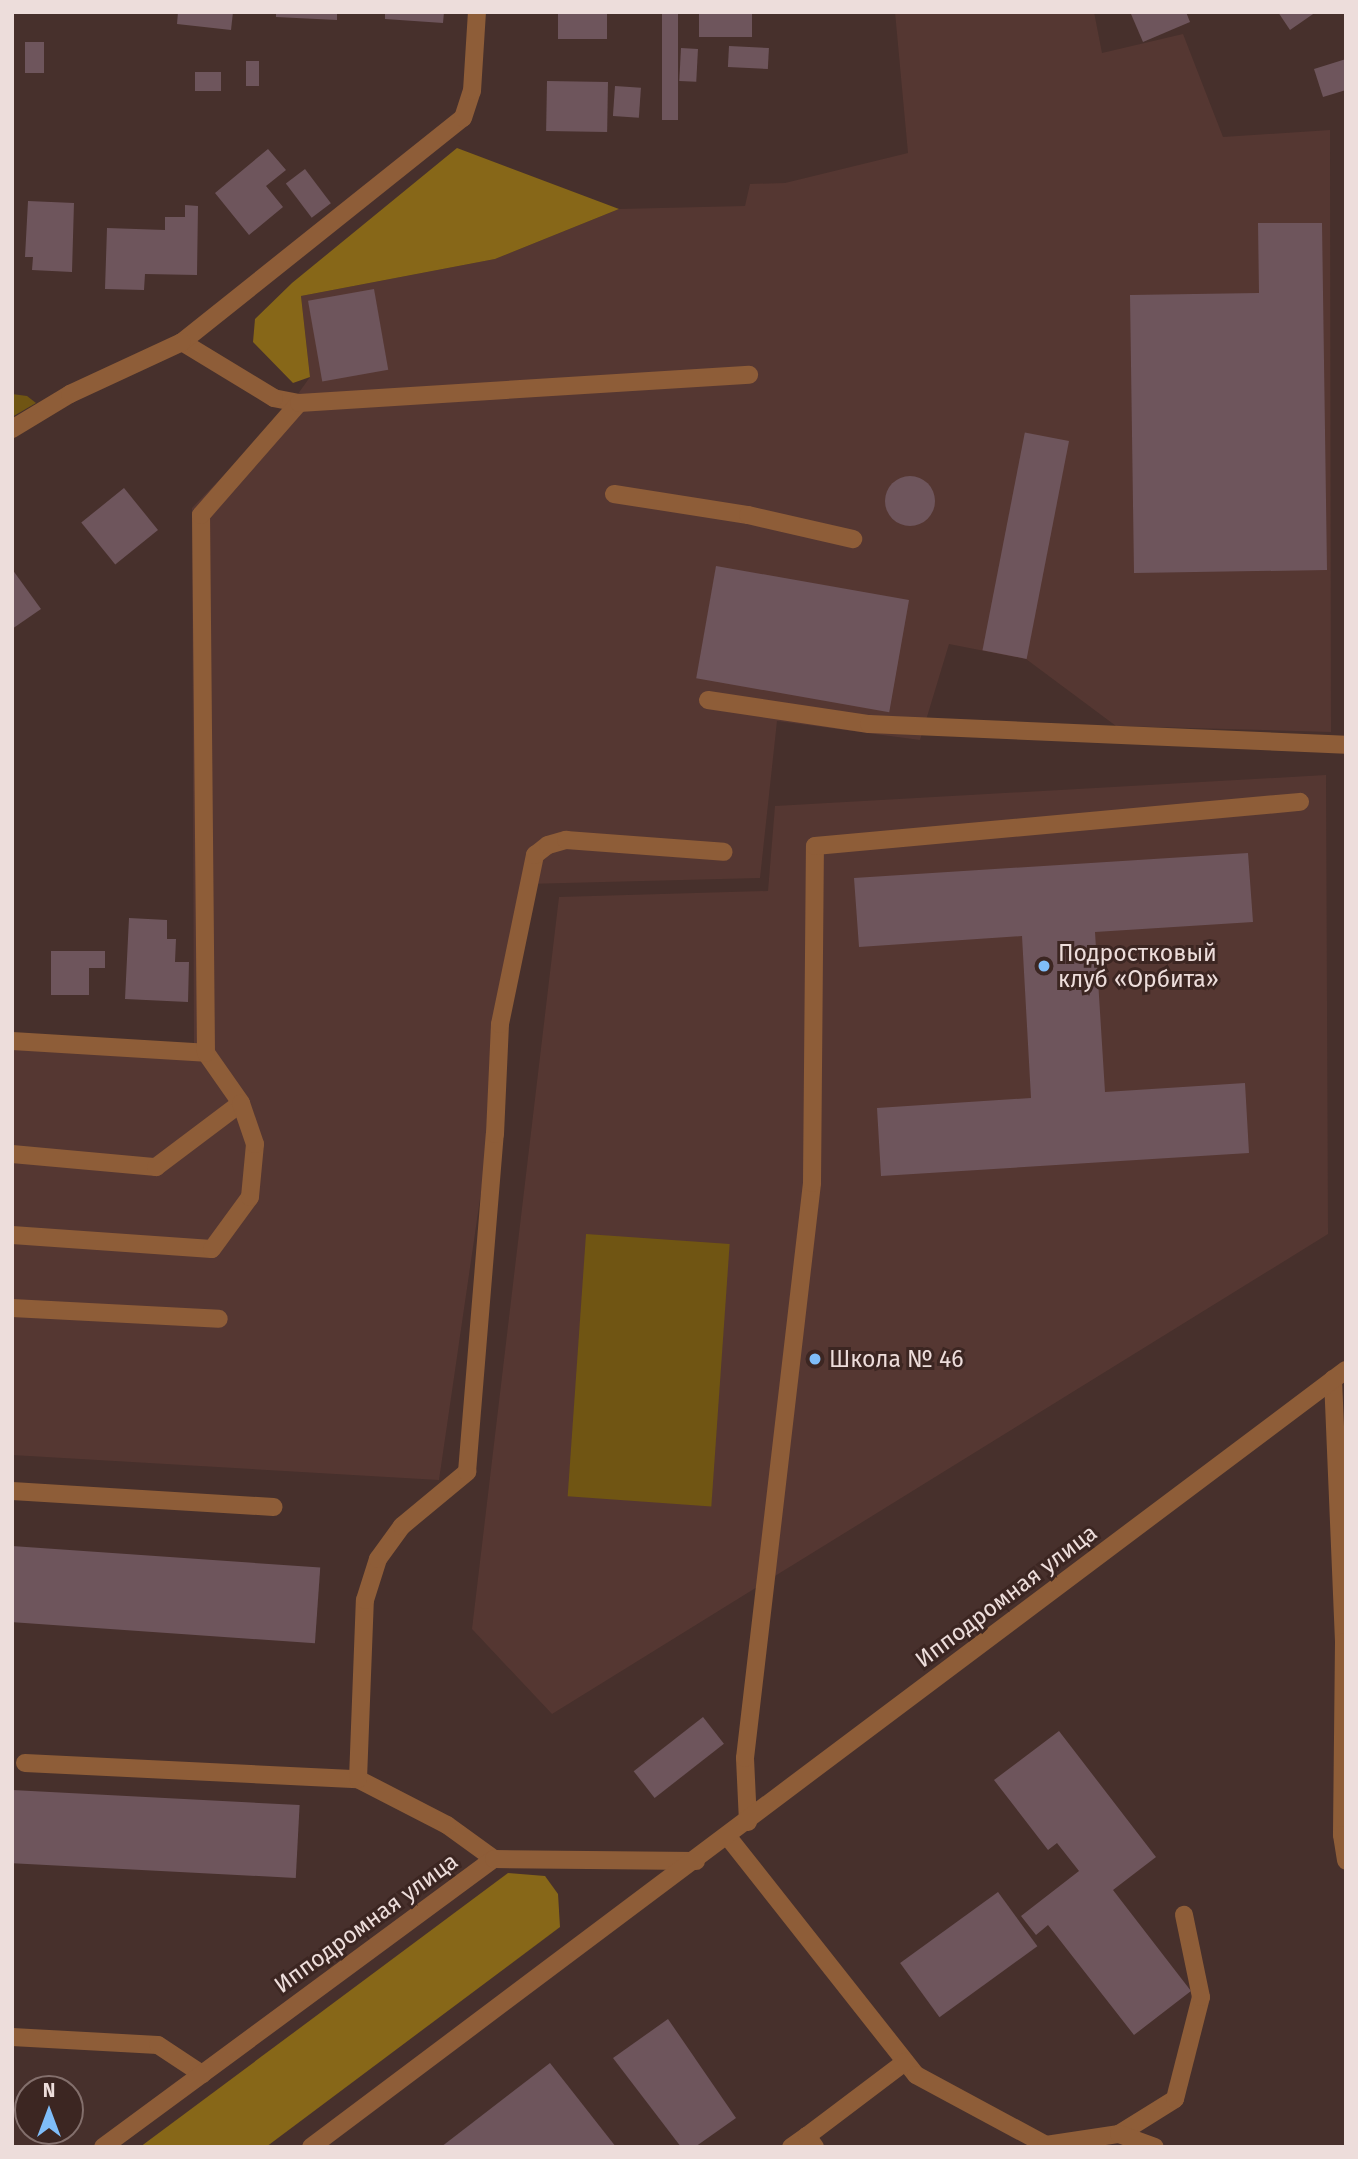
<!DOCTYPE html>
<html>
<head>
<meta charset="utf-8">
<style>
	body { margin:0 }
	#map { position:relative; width:1358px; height:2159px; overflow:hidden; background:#47302c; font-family:"Fira Sans",sans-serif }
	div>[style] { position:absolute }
	.built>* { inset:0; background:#553732 }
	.green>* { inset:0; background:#705513; transform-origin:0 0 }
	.forest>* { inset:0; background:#876718 }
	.building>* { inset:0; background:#6e555c; transform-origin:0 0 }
	.round { border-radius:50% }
	.service>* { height:18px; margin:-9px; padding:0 9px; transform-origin:9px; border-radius:9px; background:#8e5d38 }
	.tertiary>* { height:18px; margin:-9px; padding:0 9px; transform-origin:9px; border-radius:9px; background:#8e5d38 }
	.dots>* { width:19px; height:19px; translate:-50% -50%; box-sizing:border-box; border:4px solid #3c2622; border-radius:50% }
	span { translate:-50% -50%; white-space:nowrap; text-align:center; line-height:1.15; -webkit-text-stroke:6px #3c2622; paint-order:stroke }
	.poi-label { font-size:23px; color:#eddddb }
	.left { translate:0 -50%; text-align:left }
	.street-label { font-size:23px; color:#eddddb }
	.frame { position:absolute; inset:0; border:14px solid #eddddb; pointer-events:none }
	.north { position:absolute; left:14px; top:2075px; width:70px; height:70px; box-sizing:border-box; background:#3c2622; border:2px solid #836f6c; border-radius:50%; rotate:0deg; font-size:19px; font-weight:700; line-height:28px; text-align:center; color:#eddddb }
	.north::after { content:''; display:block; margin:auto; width:24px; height:32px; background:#7fbdf9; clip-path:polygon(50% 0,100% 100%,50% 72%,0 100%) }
</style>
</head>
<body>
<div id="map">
	<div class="built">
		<div style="clip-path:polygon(895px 12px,1094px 12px,1102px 53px,1183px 34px,1223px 137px,1330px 130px,1331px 732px,1116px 726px,1026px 659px,949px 644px,920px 740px,777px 721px,760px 878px,526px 884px,439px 1480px,12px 1455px,12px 1045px,194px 1058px,192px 508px,285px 412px,310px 377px,301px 296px,495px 259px,619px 209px,745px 206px,750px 184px,785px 183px,908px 153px)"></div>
		<div style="clip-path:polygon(1326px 775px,1328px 1234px,552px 1714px,472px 1629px,559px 897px,768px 891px,775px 806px)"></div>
	</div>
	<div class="green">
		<div style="clip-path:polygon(12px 394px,27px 396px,36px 403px,12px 417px)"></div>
		<div style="left:586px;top:1234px;width:144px;height:263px;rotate:4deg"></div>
	</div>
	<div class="forest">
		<div style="clip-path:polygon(457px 148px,619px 209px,495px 259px,301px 296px,310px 377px,293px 383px,253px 342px,255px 319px,292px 283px)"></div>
		<div style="clip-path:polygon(508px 1873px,545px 1876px,558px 1894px,560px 1927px,266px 2147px,140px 2147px)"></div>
	</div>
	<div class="building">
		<div style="clip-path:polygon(178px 12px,233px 12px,231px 30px,177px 24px)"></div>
		<div style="clip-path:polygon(276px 12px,337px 12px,337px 20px,276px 17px)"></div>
		<div style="clip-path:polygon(385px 12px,444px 12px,443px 23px,385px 19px)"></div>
		<div style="left:558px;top:12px;width:49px;height:27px"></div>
		<div style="left:662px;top:12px;width:16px;height:108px"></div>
		<div style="left:699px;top:12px;width:53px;height:25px"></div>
		<div style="clip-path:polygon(1186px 12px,1190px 22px,1143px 42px,1131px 14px)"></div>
		<div style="clip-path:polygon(1278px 12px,1316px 12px,1290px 30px)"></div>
		<div style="left:25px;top:42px;width:19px;height:31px"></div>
		<div style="left:729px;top:46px;width:40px;height:21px;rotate:3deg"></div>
		<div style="left:681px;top:48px;width:17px;height:33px;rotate:3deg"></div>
		<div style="clip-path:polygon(1346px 59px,1346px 90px,1323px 97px,1314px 69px)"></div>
		<div style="left:246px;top:61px;width:13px;height:25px"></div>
		<div style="left:195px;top:72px;width:26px;height:19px"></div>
		<div style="left:547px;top:81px;width:61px;height:50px;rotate:1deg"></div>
		<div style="left:615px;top:86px;width:26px;height:30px;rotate:4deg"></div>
		<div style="clip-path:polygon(268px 149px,286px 170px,266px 186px,283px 207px,249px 235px,215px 193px)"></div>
		<div style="left:305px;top:169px;width:43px;height:24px;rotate:53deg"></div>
		<div style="clip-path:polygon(28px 201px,74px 203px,72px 272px,32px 270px,33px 257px,25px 257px)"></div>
		<div style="clip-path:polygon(185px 205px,198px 206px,197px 275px,145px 274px,144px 290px,105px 289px,107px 228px,165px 230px,165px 217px,185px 217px)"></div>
		<div style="clip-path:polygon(1258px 223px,1322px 223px,1327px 570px,1134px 573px,1130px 295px,1259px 293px)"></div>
		<div style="left:374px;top:289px;width:82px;height:67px;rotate:80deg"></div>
		<div style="left:1069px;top:441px;width:222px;height:45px;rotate:101deg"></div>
		<div class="round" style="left:885px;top:476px;width:50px;height:50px"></div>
		<div style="left:124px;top:488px;width:54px;height:55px;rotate:51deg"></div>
		<div style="left:716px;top:566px;width:196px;height:114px;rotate:10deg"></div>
		<div style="clip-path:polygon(12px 569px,41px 609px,12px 629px)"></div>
		<div style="clip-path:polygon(1248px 853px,1253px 922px,1095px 932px,1105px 1092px,1245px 1083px,1249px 1153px,881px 1176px,877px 1108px,1031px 1098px,1022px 936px,859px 947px,854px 878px)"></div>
		<div style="clip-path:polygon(129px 918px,167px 920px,167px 939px,176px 939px,175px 962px,189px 962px,188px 1002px,125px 999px)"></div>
		<div style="clip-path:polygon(51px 951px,105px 951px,105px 968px,89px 968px,89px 995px,51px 995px)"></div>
		<div style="left:12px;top:1546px;width:309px;height:76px;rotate:4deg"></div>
		<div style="left:703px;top:1717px;width:34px;height:88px;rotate:52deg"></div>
		<div style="clip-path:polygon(1059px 1731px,1156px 1857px,1113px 1890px,1191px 1991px,1134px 2035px,1048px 1925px,1036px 1935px,1021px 1916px,1079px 1871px,1057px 1843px,1048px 1850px,994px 1780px)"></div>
		<div style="left:12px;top:1790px;width:288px;height:73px;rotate:3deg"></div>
		<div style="left:998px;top:1892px;width:67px;height:121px;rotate:54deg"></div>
		<div style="clip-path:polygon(668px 2019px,736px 2118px,695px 2147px,681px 2147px,613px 2058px)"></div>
		<div style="clip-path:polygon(550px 2063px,616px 2147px,441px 2147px)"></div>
	</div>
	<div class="service">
		<div style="left:299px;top:403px;width:25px;rotate:-169deg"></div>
		<div style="left:274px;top:398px;width:108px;rotate:-148.7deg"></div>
		<div style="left:182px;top:342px;width:359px;rotate:-38.6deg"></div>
		<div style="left:463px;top:118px;width:28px;rotate:-72deg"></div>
		<div style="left:472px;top:91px;width:79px;rotate:-86.4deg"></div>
		<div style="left:12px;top:429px;width:68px;rotate:-31.1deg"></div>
		<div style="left:70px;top:394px;width:123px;rotate:-24.9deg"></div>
		<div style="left:614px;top:494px;width:136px;rotate:8.9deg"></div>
		<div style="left:748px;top:515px;width:108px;rotate:12.9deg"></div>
		<div style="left:708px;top:700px;width:163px;rotate:8.5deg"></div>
		<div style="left:869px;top:724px;width:477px;rotate:2.5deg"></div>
		<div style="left:12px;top:1041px;width:194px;rotate:3.5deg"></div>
		<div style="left:12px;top:1154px;width:145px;rotate:5.2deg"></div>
		<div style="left:156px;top:1167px;width:106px;rotate:-37deg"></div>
		<div style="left:241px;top:1103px;width:61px;rotate:-125deg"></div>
		<div style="left:206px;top:1053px;width:538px;rotate:-90.53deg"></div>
		<div style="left:201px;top:515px;width:149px;rotate:-48.8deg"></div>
		<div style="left:299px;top:403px;width:451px;rotate:-3.6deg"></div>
		<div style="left:12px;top:1235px;width:200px;rotate:4deg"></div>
		<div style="left:212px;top:1249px;width:64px;rotate:-53.8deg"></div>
		<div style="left:250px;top:1197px;width:53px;rotate:-84.6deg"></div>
		<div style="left:255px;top:1144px;width:43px;rotate:-108.9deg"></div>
		<div style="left:12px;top:1308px;width:207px;rotate:3deg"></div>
		<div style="left:1333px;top:1379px;width:263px;rotate:87.6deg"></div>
		<div style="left:1344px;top:1642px;width:193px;rotate:90.6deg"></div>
		<div style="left:1342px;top:1835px;width:26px;rotate:81deg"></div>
		<div style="left:12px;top:1491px;width:262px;rotate:3.5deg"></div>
		<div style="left:25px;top:1763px;width:333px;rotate:2.8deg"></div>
		<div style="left:748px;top:1822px;width:64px;rotate:-92.7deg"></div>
		<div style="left:745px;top:1758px;width:579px;rotate:-83.35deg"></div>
		<div style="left:812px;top:1183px;width:337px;rotate:-89.5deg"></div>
		<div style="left:815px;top:846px;width:487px;rotate:-5.2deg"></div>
		<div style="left:728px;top:1837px;width:303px;rotate:51.7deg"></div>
		<div style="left:916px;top:2075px;width:148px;rotate:28.3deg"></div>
		<div style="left:1046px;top:2145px;width:74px;rotate:-8.6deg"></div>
		<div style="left:1119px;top:2134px;width:66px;rotate:-32deg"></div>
		<div style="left:1175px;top:2099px;width:105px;rotate:-75.7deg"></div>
		<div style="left:1201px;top:1997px;width:84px;rotate:-101.7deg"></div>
		<div style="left:494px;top:1859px;width:58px;rotate:-144.1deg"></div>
		<div style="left:447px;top:1825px;width:100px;rotate:-152.7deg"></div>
		<div style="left:358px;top:1779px;width:179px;rotate:-87.8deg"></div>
		<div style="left:365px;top:1600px;width:43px;rotate:-72.4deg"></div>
		<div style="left:378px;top:1559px;width:41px;rotate:-54deg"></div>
		<div style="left:402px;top:1526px;width:85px;rotate:-39.7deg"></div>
		<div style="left:467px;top:1472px;width:339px;rotate:-85.3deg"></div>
		<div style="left:495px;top:1134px;width:110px;rotate:-87.4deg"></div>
		<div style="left:500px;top:1024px;width:173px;rotate:-78.3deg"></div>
		<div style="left:535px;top:855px;width:16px;rotate:-38deg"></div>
		<div style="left:548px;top:845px;width:19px;rotate:-16deg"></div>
		<div style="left:566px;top:840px;width:158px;rotate:4.3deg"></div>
		<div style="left:12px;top:2037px;width:146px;rotate:3.1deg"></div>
		<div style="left:158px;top:2045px;width:53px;rotate:33.4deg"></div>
		<div style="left:1119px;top:2134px;width:38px;rotate:20deg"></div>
		<div style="left:791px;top:2147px;width:19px;rotate:-35deg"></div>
		<div style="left:815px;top:2147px;width:14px;rotate:-126deg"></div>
		<div style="left:807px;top:2136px;width:123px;rotate:-37.1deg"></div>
	</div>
	<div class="tertiary">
		<div style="left:103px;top:2147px;width:486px;rotate:-36.4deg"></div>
		<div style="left:494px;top:1859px;width:202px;rotate:0.6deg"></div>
		<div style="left:311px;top:2147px;width:1294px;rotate:-36.9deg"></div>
	</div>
	<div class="dots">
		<div style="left:1044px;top:966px;background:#7fbdf9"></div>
		<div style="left:815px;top:1359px;background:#7fbdf9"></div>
	</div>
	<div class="poi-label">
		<span class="left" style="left:1058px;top:966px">Подростковый<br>клуб «Орбита»</span>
		<span class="left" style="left:829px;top:1359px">Школа № 46</span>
	</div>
	<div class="street-label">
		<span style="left:1006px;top:1596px;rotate:-37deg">Ипподромная улица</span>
		<span style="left:366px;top:1923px;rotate:-36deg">Ипподромная улица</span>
	</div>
	<div class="frame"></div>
	<div class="north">N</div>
</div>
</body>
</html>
